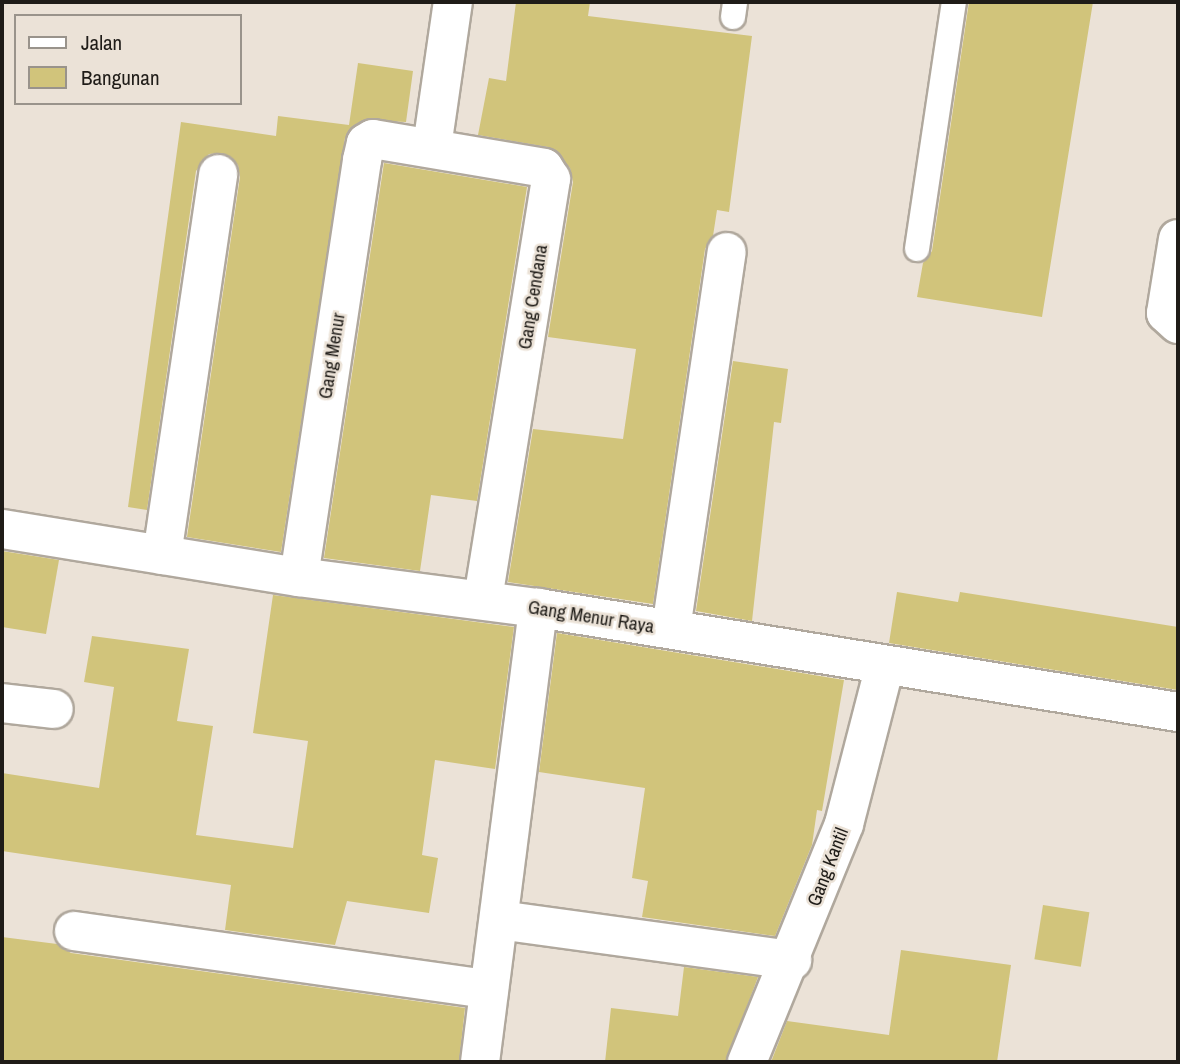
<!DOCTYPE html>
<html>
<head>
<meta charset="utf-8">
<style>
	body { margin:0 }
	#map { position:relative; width:1180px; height:1064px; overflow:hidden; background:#ebe2d7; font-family:"Archivo Narrow",sans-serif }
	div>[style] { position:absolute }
	.building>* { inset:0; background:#d1c47b; transform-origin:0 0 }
	.roads { filter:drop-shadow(2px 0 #b0a89d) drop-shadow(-2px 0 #b0a89d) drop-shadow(0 2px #b0a89d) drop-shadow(0 -2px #b0a89d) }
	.service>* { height:24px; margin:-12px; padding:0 12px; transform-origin:12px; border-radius:12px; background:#fff }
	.minor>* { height:38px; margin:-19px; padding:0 19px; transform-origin:19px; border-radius:19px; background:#fff }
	span { translate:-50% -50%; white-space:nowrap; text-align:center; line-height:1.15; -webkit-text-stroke:5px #ebe2d7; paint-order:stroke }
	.street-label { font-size:19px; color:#1f1c18 }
	.frame { position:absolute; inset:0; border:4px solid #1f1c18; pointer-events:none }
	.legend { position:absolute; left:14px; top:14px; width:228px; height:91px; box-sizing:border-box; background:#ebe2d7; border:2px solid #99938b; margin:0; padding:9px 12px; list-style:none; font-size:21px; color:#1f1c18 }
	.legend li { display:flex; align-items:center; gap:14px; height:35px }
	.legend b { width:35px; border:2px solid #99938b }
</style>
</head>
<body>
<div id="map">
	<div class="building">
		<div style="clip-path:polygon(516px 2px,590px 2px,588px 16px,752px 36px,729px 212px,717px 210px,713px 236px,705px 249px,653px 604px,508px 582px,533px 429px,623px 439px,636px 349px,548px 337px,573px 182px,570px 168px,548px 147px,478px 135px,489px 78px,506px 81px)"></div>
		<div style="clip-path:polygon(969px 2px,1093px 2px,1042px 317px,917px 297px,923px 263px,932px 251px)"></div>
		<div style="clip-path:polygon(358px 63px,413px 71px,406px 122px,363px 120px,345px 138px,281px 552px,187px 537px,240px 177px,238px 165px,222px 153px,209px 154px,196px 171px,147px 510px,128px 507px,181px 122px,276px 136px,278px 116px,349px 125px)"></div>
		<div style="clip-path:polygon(384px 163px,527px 187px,477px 501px,431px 495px,420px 571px,324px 558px)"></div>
		<div style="clip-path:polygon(733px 361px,788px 369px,781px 423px,774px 422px,752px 621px,696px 611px)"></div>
		<div style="clip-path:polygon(2px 551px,59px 560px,46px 634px,2px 627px)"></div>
		<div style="clip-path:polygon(897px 592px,958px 602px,960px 592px,1178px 627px,1178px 690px,889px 643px)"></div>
		<div style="clip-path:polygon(273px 595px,514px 627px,495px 769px,435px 760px,422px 855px,438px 858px,429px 913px,347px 901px,335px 945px,225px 930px,231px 885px,2px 851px,2px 773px,99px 788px,114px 687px,84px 682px,92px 636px,189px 649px,177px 721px,213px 726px,196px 835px,293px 848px,308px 741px,253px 733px)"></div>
		<div style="clip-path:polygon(557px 633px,844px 680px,822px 811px,817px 810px,812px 845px,775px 936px,642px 917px,648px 881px,632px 878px,645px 788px,539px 772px)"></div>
		<div style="left:1043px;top:905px;width:47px;height:55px;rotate:9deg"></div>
		<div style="clip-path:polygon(2px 937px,57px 944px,71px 953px,465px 1008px,459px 1062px,2px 1062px)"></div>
		<div style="clip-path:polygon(901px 950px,1011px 965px,997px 1062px,771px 1062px,787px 1021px,889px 1035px)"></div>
		<div style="clip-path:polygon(684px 967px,758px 977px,726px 1062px,605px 1062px,611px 1008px,678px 1016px)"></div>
	</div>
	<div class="roads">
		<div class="service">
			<div style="left:733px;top:17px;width:15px;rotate:-82deg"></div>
			<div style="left:917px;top:249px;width:250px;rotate:-81.5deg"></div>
		</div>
		<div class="minor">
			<div style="left:432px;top:147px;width:147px;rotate:-81.8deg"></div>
			<div style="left:1178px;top:239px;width:75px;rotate:99.2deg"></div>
			<div style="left:1166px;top:313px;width:16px;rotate:43deg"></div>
			<div style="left:2px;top:529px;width:301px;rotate:9.2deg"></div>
			<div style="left:299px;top:577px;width:241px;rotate:7.4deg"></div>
			<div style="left:538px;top:608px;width:648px;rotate:9.23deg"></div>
			<div style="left:162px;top:555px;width:385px;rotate:-81.6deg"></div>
			<div style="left:299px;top:577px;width:422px;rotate:-81.4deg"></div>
			<div style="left:362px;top:160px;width:17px;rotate:-77deg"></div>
			<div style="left:366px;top:143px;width:8px;rotate:-30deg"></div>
			<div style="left:373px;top:139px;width:173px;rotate:9.6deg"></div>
			<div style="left:544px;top:168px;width:13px;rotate:58deg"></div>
			<div style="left:551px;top:179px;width:426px;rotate:99.2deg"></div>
			<div style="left:671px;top:629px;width:381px;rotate:-81.6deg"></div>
			<div style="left:2px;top:703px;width:52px;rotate:6.6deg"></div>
			<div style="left:499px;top:920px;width:296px;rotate:7.8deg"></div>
			<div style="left:74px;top:931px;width:419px;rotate:8deg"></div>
			<div style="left:480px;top:1062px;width:458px;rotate:-82.7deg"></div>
			<div style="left:747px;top:1062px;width:257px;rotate:-67.8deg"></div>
			<div style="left:844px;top:824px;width:164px;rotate:-75.5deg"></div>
		</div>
	</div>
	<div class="street-label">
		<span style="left:533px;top:297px;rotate:-81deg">Gang Cendana</span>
		<span style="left:332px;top:356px;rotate:-81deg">Gang Menur</span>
		<span style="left:591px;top:617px;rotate:9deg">Gang Menur Raya</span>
		<span style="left:828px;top:867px;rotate:-69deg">Gang Kantil</span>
	</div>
	<div class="frame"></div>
	<ul class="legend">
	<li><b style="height:9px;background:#fff"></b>Jalan</li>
	<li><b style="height:19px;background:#d1c47b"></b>Bangunan</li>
	</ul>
</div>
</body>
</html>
